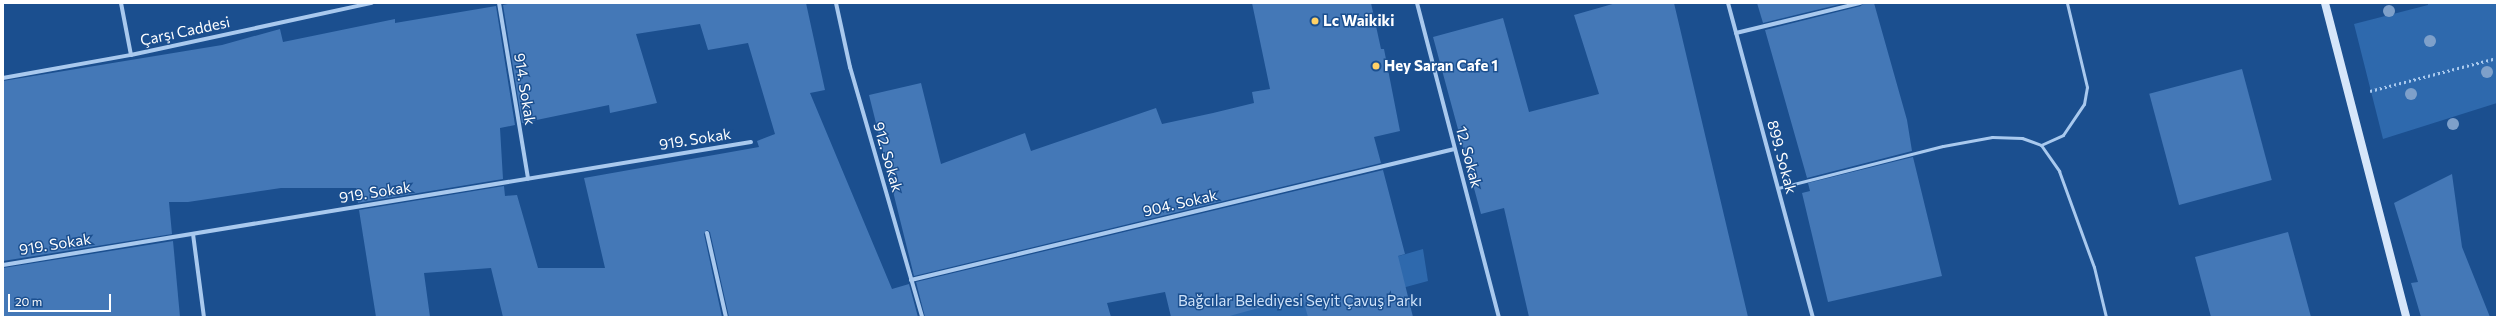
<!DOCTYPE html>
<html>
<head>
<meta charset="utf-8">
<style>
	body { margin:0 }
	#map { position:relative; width:2500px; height:320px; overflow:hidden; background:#1b4f8f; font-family:Commissioner,sans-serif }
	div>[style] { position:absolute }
	.green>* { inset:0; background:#2e69ad }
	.building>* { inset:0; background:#4478b7; transform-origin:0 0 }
	.path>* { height:2.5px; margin-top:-1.25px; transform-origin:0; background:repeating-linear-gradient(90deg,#a9c9ee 0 2px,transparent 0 5px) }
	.service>* { height:3px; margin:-1.5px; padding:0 1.5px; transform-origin:1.5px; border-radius:1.5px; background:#a9c9ee }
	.pedestrian>* { height:3.5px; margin:-1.75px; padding:0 1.75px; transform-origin:1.75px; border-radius:1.75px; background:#a9c9ee }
	.minor>* { height:4px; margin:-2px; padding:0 2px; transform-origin:2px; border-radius:2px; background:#a9c9ee }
	.secondary>* { height:8px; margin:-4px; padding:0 4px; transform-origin:4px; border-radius:4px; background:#d6e6fa }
	.trees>* { width:12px; height:12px; margin:-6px; border-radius:50%; background:#7ea0ca }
	.dots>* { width:11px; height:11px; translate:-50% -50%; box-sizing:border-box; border:2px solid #1b4f8f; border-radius:50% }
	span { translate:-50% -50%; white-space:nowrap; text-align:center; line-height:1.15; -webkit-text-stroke:3px #1b4f8f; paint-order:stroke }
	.poi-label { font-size:15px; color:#fff; font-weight:700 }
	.left { translate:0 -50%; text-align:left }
	.street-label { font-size:15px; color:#fff }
	.park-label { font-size:15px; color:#cfe3fa }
	.frame { position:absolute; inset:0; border:4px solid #fff; pointer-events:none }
	.scale { position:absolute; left:8px; top:294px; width:103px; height:18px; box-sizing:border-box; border:2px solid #fff; border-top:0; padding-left:5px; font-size:12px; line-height:14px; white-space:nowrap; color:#fff; -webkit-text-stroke:3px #1b4f8f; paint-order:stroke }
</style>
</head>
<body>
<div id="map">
	<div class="green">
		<div style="clip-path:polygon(2428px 3px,2497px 3px,2497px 103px,2383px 139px,2354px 24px,2428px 5px)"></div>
		<div style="clip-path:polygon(1423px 249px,1428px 281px,1310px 313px,1311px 317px,1189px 317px)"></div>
	</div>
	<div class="building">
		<div style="clip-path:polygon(513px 3px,806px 3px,825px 90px,810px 93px,892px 289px,909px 284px,918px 317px,729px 317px,710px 232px,707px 230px,704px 234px,722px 317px,503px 317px,491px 268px,424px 273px,430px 317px,376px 317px,359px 210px,504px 186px,505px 196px,517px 195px,538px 268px,605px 268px,584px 178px,759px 147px,757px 141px,775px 134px,748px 43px,708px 50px,700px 24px,636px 34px,657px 103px,610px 113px,609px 105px,522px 123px,503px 5px)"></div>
		<div style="clip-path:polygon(1252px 3px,1371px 3px,1381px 49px,1384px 49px,1400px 131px,1374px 137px,1381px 163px,914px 276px,869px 95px,921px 83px,941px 164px,1025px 133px,1031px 151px,1156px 108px,1162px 124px,1213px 113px,1254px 103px,1252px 92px,1270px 89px)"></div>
		<div style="clip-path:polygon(1616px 3px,1674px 3px,1748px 317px,1529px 317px,1504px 208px,1481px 214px,1433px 37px,1503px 18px,1529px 112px,1599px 94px,1574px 15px)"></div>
		<div style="clip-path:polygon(1757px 3px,1845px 3px,1763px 23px)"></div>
		<div style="clip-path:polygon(1863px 3px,1874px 3px,1907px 120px,1912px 151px,1807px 178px,1765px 30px,1861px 6px)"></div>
		<div style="clip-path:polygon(496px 6px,515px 125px,500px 128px,503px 179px,358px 203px,356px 188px,281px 188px,188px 202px,169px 202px,172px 234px,3px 261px,3px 81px,222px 45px,280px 29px,283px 42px,395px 19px,395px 23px)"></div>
		<div style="left:2242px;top:69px;width:115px;height:96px;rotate:75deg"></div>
		<div style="clip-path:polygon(1913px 157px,1942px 276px,1828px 302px,1802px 193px,1810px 191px,1808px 183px)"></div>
		<div style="clip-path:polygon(1383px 170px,1405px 254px,1398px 256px,1413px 317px,1308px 317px,1302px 296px,1226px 317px,1171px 317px,1165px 292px,1107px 303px,1111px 317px,925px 317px,916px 282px)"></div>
		<div style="clip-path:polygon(2452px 174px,2462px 247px,2490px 317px,2421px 317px,2411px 283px,2418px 282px,2394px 203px)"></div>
		<div style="clip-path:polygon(2288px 232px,2311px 317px,2211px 317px,2195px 257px)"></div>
		<div style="clip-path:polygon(173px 241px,180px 317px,3px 317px,3px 268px)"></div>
	</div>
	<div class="path">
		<div style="left:2370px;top:91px;width:131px;rotate:-14.6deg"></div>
	</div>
	<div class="service">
		<div style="left:2041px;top:145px;width:24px;rotate:-24deg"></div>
		<div style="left:2063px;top:135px;width:37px;rotate:-56deg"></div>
		<div style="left:2084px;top:104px;width:17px;rotate:-80deg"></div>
		<div style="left:2087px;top:87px;width:86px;rotate:-103.4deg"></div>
		<div style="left:1778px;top:188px;width:170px;rotate:-14.3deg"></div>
		<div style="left:1943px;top:146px;width:50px;rotate:-10.4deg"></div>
		<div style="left:1992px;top:137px;width:30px;rotate:2deg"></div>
		<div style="left:2022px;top:138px;width:20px;rotate:20deg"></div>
		<div style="left:2041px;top:145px;width:32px;rotate:55deg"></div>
		<div style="left:2059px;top:171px;width:102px;rotate:70deg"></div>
		<div style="left:2094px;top:267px;width:51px;rotate:76.5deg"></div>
	</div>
	<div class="pedestrian">
		<div style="left:3px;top:78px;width:130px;rotate:-10.2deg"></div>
		<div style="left:131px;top:55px;width:246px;rotate:-12.2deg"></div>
	</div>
	<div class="minor">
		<div style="left:121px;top:3px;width:53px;rotate:79.1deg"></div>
		<div style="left:499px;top:3px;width:178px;rotate:80.6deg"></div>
		<div style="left:836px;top:3px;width:66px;rotate:77.7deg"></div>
		<div style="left:850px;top:67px;width:260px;rotate:73.9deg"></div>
		<div style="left:1417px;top:3px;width:325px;rotate:75.4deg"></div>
		<div style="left:1728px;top:3px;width:325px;rotate:74.9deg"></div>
		<div style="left:1736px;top:33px;width:128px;rotate:-13.6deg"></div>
		<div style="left:707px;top:233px;width:86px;rotate:77.3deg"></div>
		<div style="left:193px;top:234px;width:84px;rotate:82.5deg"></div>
		<div style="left:3px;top:265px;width:758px;rotate:-9.34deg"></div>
		<div style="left:911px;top:280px;width:559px;rotate:-13.56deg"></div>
	</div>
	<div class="secondary">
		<div style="left:2325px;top:3px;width:324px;rotate:75.5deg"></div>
	</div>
	<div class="trees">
		<div style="left:2389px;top:11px"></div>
		<div style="left:2430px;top:41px"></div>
		<div style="left:2487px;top:72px"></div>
		<div style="left:2411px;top:94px"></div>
		<div style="left:2453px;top:124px"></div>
	</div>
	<div class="dots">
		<div style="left:1315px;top:21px;background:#ffd166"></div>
		<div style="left:1376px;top:66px;background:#ffd166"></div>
	</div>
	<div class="poi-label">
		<span class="left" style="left:1323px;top:21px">Lc Waikiki</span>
		<span class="left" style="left:1384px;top:66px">Hey Saran Cafe 1</span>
	</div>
	<div class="street-label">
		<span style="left:185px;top:31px;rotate:-12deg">Çarşı Caddesi</span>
		<span style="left:525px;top:89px;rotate:81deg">914. Sokak</span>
		<span style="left:695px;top:139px;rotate:-9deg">919. Sokak</span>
		<span style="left:888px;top:157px;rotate:74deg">912. Sokak</span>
		<span style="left:1469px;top:157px;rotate:75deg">12. Sokak</span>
		<span style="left:1782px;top:157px;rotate:75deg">899. Sokak</span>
		<span style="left:375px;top:192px;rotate:-9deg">919. Sokak</span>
		<span style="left:1180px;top:203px;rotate:-13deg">904. Sokak</span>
		<span style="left:55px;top:244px;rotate:-9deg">919. Sokak</span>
	</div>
	<div class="park-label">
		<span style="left:1300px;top:301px">Bağcılar Belediyesi Seyit Çavuş Parkı</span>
	</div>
	<div class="frame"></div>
	<div class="scale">20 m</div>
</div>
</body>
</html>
